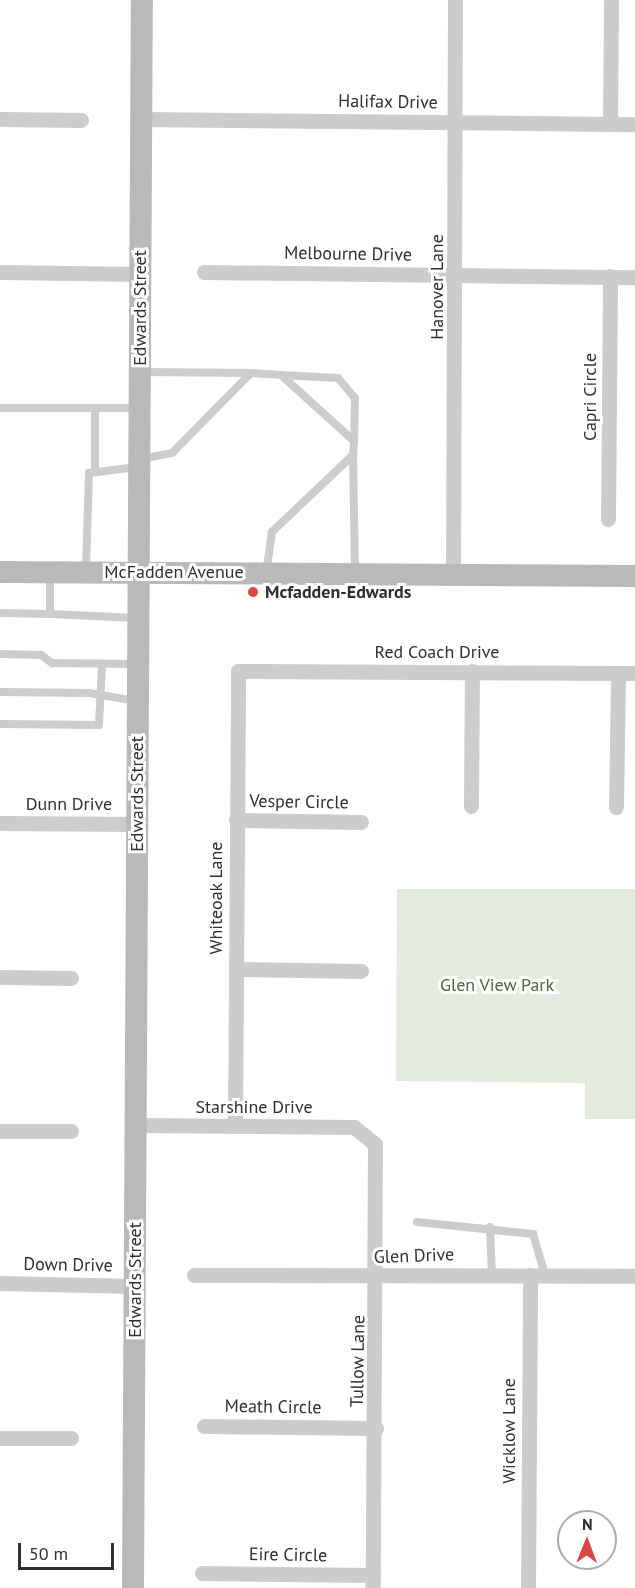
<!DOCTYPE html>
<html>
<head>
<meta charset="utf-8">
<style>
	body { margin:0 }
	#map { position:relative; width:635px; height:1588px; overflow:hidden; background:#fff; font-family:"PT Sans",sans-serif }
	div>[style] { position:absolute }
	.green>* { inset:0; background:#e3ebde }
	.lane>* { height:8px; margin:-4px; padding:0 4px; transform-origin:4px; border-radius:4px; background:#ccc }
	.street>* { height:15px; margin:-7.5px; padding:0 7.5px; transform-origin:7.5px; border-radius:7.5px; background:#ccc }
	.secondary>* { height:22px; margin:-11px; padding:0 11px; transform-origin:11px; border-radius:11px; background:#b9b9b9 }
	.dots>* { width:16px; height:16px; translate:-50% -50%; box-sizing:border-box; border:3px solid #fff; border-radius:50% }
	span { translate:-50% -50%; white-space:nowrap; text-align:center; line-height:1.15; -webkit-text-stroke:6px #fff; paint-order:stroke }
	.street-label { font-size:18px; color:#2f2f2f }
	.poi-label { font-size:18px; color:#2f2f2f; font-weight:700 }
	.left { translate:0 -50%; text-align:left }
	.park-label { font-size:18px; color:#4d6740 }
	.north { position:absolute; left:557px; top:1510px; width:60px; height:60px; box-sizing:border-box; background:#fff; border:2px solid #acacac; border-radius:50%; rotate:1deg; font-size:16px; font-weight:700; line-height:24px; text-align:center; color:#2f2f2f }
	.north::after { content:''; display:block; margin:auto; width:21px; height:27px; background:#d74940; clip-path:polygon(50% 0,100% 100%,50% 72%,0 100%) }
	.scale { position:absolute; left:18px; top:1543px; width:96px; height:27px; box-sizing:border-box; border:3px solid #2f2f2f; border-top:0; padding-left:8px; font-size:18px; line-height:21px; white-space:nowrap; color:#2f2f2f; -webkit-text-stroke:4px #fff; paint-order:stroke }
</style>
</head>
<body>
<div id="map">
	<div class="green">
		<div style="clip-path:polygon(397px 889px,635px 889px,635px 1119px,585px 1119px,585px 1083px,396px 1081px)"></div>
	</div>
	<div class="lane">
		<div style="left:141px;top:372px;width:110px;rotate:0.5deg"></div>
		<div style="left:281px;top:375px;width:57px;rotate:3deg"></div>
		<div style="left:338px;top:378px;width:26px;rotate:50deg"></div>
		<div style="left:355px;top:398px;width:43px;rotate:91.3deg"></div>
		<div style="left:0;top:408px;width:138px"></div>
		<div style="left:95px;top:408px;width:60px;rotate:90deg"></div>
		<div style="left:353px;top:455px;width:116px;rotate:89deg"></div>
		<div style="left:141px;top:459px;width:32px;rotate:-11deg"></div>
		<div style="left:172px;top:453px;width:112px;rotate:-45.4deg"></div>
		<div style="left:251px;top:373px;width:30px;rotate:4deg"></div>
		<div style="left:281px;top:375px;width:98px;rotate:42.1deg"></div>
		<div style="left:354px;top:441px;width:14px;rotate:94deg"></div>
		<div style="left:353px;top:455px;width:112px;rotate:136.5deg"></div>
		<div style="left:272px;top:532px;width:41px;rotate:98.3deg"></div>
		<div style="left:86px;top:569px;width:96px;rotate:-88.2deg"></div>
		<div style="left:89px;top:473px;width:49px;rotate:-7deg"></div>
		<div style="left:50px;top:573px;width:41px;rotate:90deg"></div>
		<div style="left:50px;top:614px;width:87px;rotate:2.6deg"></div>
		<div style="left:0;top:613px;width:50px;rotate:1.1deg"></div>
		<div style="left:0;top:654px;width:41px;rotate:1.4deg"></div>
		<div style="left:41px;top:655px;width:14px;rotate:36deg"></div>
		<div style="left:52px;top:663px;width:84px;rotate:0.7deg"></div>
		<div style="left:0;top:692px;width:89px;rotate:0.6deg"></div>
		<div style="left:89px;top:693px;width:49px;rotate:9.5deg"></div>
		<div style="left:0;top:724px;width:99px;rotate:0.6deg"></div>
		<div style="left:99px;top:725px;width:61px;rotate:-87.2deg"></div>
		<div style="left:417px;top:1222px;width:117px;rotate:5.9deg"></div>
		<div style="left:533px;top:1234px;width:43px;rotate:73.7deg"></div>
		<div style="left:490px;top:1227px;width:47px;rotate:87.6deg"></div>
	</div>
	<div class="street">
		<div style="left:0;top:119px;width:81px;rotate:0.7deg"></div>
		<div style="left:141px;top:119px;width:494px;rotate:0.6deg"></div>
		<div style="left:610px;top:124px;width:124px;rotate:-89.5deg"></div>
		<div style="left:0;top:272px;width:140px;rotate:0.8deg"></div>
		<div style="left:204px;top:272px;width:431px;rotate:0.7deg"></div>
		<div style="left:608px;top:519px;width:243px;rotate:-89.5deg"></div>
		<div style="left:453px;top:574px;width:574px;rotate:-89.8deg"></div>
		<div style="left:471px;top:806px;width:135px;rotate:-89.6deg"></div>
		<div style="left:616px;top:807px;width:134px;rotate:-89.1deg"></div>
		<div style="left:236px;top:820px;width:125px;rotate:0.9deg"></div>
		<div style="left:0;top:823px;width:137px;rotate:0.4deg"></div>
		<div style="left:236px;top:969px;width:125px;rotate:0.9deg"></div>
		<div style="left:0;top:977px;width:71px;rotate:0.8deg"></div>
		<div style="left:136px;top:1125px;width:218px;rotate:0.5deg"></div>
		<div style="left:354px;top:1127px;width:27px;rotate:39deg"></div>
		<div style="left:375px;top:1144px;width:444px;rotate:90.3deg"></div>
		<div style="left:235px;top:1126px;width:455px;rotate:-89.6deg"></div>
		<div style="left:238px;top:671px;width:397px;rotate:0.3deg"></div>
		<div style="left:0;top:1131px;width:71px"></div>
		<div style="left:194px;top:1275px;width:441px;rotate:0.1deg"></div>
		<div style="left:0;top:1283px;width:135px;rotate:1.3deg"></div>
		<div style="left:204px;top:1426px;width:172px;rotate:0.7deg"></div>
		<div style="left:0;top:1438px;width:71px"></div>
		<div style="left:202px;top:1573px;width:171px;rotate:0.7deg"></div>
		<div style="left:528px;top:1588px;width:313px;rotate:-89.6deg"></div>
	</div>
	<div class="secondary">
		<div style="left:0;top:572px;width:635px;rotate:0.36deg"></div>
		<div style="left:133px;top:1588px;width:1588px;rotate:-89.68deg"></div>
	</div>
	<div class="dots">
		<div style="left:253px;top:592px;background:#d74940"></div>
	</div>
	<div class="street-label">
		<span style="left:388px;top:102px;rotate:1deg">Halifax Drive</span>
		<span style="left:348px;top:254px;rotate:1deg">Melbourne Drive</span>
		<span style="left:437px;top:287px;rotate:-90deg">Hanover Lane</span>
		<span style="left:140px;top:308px;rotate:-90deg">Edwards Street</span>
		<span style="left:590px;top:397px;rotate:-90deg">Capri Circle</span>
		<span style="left:174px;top:572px">McFadden Avenue</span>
		<span style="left:437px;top:652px">Red Coach Drive</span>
		<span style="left:137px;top:794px;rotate:-90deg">Edwards Street</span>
		<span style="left:299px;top:802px;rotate:1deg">Vesper Circle</span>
		<span style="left:69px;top:804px">Dunn Drive</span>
		<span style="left:216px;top:898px;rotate:-90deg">Whiteoak Lane</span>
		<span style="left:254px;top:1107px">Starshine Drive</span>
		<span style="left:414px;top:1256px;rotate:-2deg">Glen Drive</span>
		<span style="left:68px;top:1265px;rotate:1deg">Down Drive</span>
		<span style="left:135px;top:1280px;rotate:-90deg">Edwards Street</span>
		<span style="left:358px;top:1361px;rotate:-89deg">Tullow Lane</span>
		<span style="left:273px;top:1407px;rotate:1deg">Meath Circle</span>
		<span style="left:509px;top:1431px;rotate:-90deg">Wicklow Lane</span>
		<span style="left:288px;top:1555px;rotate:1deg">Eire Circle</span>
	</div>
	<div class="poi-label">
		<span class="left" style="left:265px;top:592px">Mcfadden-Edwards</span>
	</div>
	<div class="park-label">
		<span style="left:497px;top:985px">Glen View Park</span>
	</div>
	<div class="north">N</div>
	<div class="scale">50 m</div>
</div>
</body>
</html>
